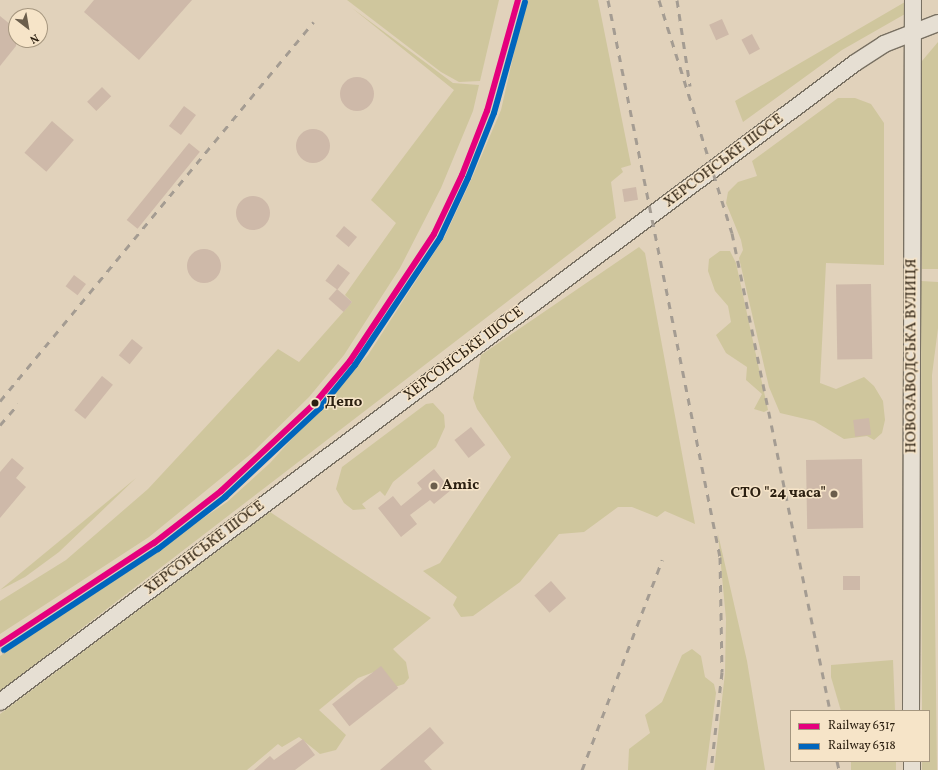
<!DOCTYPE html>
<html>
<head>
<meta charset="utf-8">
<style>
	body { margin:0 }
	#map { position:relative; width:938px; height:770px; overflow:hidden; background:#e1d2bb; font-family:Vollkorn,serif }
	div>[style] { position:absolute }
	.green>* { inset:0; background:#cfc69d; transform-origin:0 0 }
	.building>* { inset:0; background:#ceb9a9; transform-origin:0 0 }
	.round { border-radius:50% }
	.roads { filter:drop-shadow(1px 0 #787062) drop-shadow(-1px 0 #787062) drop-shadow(0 1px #787062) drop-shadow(0 -1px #787062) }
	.secondary>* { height:16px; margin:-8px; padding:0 8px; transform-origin:8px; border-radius:8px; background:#e6dfd3 }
	.rail>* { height:3px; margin-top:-1.5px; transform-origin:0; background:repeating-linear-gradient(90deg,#a49c92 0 7px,transparent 0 14px) }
	.rail-1>* { height:6px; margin:-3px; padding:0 3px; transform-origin:3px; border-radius:3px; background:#e5007d }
	.rail-2>* { height:6px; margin:-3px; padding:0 3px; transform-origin:3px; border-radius:3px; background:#0065bd }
	.dots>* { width:11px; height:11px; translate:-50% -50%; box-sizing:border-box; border:2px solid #f6e4c8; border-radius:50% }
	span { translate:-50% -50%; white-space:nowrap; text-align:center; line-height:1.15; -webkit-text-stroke:3px #f6e4c8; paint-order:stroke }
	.street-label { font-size:15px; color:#2c2011 }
	.stop-label { font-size:15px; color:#2c2011; font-weight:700 }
	.left { translate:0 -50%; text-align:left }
	.poi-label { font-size:15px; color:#2c2011; font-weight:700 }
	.right { translate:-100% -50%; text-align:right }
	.legend { position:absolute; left:790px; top:710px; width:140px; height:52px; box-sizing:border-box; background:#f6e4c8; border:1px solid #a5967f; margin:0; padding:5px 7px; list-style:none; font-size:12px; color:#2c2011 }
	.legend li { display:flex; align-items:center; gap:8px; height:20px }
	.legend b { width:20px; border:1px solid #a5967f }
	.north { position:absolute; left:8px; top:8px; width:40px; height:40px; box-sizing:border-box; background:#f6e4c8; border:1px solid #a5967f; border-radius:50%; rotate:149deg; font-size:11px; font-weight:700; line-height:16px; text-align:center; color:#2c2011 }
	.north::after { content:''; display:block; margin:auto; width:14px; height:18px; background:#6b5e4c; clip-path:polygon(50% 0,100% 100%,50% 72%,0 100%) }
</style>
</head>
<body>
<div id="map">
	<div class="green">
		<div style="clip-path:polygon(347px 0,499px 0,480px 81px,459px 82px,441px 72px)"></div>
		<div style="clip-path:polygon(526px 0,598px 0,631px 165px,621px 168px,623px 172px,611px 182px,616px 218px,0 691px,0 656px,227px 502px,270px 463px,368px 355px,445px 236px,472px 178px,501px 110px)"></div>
		<div style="clip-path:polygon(905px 2px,905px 14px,842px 50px,743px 122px,735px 101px)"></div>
		<div style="clip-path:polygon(352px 8px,453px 83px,479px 85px,473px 111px,441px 188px,400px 268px,344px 355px,309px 397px,252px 453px,149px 537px,0 634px,0 601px,66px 560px,148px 489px,278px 349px,299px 362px,352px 302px,345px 295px,396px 223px,371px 200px,454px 90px)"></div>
		<div style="clip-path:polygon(938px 42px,938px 269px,922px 269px,920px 78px,922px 61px)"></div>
		<div style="clip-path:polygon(838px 98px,855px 98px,871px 104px,884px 123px,884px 265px,826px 263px,820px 383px,836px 389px,864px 377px,874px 386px,883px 401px,885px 420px,882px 433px,874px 440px,867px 436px,844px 439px,814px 421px,780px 413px,769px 387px,739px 258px,743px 250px,741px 240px,726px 203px,728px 192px,738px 182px,757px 176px,752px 161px)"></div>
		<div style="clip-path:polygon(639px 247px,645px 253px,695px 524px,665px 511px,657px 517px,632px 507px,618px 507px,584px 532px,559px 534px,520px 582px,473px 616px,461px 617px,453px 605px,457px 597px,423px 571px,440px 563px,511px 457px,477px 409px,473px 398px,481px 355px)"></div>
		<div style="clip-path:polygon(720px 251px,730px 251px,736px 263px,768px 410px,764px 412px,754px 409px,762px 394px,746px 380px,747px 367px,726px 353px,716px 335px,731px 322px,728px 306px,715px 291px,708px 271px,709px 259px)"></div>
		<div style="clip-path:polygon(921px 281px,938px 282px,938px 328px,932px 375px,937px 770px,922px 770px,922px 761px,929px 761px,929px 711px,922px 711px)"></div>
		<div style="clip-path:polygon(433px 403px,444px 415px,445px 427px,436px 447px,393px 482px,385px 496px,380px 491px,362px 504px,366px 509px,353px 510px,344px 503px,336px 489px,342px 467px,426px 404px)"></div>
		<div style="clip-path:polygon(136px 478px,59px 552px,25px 577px,0 590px)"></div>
		<div style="clip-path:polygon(270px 512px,431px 618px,393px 649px,406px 662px,409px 678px,404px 684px,395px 687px,374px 672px,358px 678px,319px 710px,346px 735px,336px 750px,320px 754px,299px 737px,282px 747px,278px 744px,247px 770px,0 770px,0 714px)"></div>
		<div style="clip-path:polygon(718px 534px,747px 661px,765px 770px,714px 770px,725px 673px,726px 619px)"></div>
		<div style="clip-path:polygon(692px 649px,701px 656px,705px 677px,714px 684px,716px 693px,706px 770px,628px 770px,629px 749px,650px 733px,645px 715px,662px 702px,682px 655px)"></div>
		<div style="clip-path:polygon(893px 660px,895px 711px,841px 711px,831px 677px,831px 665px)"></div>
		<div style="left:851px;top:761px;width:45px;height:9px"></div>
	</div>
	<div class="building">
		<div style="clip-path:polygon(94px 0,192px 0,139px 60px,84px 12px)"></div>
		<div style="clip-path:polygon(0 16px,16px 29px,16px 46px,0 66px)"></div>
		<div style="left:722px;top:19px;width:17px;height:14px;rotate:66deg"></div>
		<div style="left:752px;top:34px;width:17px;height:12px;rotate:62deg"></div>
		<div class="round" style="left:340px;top:77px;width:34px;height:34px"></div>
		<div style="left:102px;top:87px;width:13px;height:21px;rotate:45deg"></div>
		<div style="left:184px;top:106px;width:15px;height:25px;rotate:37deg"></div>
		<div style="left:52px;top:121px;width:29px;height:42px;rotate:41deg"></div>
		<div class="round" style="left:296px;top:129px;width:34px;height:34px"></div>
		<div style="left:189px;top:143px;width:14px;height:99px;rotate:39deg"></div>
		<div style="left:636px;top:187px;width:13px;height:14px;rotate:81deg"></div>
		<div class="round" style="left:236px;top:196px;width:34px;height:34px"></div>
		<div style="left:344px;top:226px;width:17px;height:13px;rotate:40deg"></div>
		<div class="round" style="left:187px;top:249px;width:34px;height:34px"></div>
		<div style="left:338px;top:264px;width:15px;height:21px;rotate:37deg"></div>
		<div style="left:74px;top:275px;width:15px;height:14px;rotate:37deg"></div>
		<div style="left:871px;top:284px;width:75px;height:35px;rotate:89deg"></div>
		<div style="left:337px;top:289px;width:20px;height:13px;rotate:41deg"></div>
		<div style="left:132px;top:339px;width:14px;height:21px;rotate:39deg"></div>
		<div style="left:102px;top:376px;width:14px;height:44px;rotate:39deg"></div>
		<div style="left:869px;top:418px;width:17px;height:16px;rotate:83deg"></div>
		<div style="left:471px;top:427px;width:23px;height:21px;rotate:52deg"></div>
		<div style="clip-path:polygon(12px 458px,24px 468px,16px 478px,26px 487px,0 518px,0 472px)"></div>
		<div style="left:862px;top:459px;width:69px;height:56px;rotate:89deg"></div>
		<div style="clip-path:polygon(434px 469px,451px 490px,434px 504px,430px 500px,410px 515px,417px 524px,401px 537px,378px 508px,393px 496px,401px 506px,422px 489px,417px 483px)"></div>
		<div style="left:843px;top:576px;width:17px;height:14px"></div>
		<div style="left:551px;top:581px;width:23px;height:22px;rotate:49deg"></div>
		<div style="left:381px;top:666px;width:28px;height:62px;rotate:52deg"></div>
		<div style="clip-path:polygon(430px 727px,444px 743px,424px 761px,432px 770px,380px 770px)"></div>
		<div style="clip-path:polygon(303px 739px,315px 755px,295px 770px,254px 770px,270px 756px,274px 760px)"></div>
	</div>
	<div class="roads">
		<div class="secondary">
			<div style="left:0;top:702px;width:1067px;rotate:-36.77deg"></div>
			<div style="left:855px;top:63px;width:35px;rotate:-33deg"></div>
			<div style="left:884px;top:44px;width:58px;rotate:-21.3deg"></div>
			<div style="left:911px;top:711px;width:711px;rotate:-89.84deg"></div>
			<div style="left:912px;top:761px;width:9px;rotate:90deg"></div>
		</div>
	</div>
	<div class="rail">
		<div style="left:608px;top:0;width:568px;rotate:78.63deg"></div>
		<div style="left:720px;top:557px;width:115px;rotate:89deg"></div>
		<div style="left:722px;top:672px;width:99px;rotate:96.4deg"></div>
		<div style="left:659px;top:0;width:244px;rotate:72.6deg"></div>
		<div style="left:732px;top:233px;width:488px;rotate:78.4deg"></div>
		<div style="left:677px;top:0;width:87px;rotate:81.4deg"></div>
		<div style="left:0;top:401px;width:492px;rotate:-50.4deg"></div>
		<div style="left:0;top:425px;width:28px;rotate:-49deg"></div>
		<div style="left:837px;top:761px;width:9px;rotate:77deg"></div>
		<div style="left:582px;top:770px;width:225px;rotate:-69.1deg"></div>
	</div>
	<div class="rail-1">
		<div style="left:0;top:644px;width:184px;rotate:-33.3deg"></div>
		<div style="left:154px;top:543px;width:85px;rotate:-37.8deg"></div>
		<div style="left:221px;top:491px;width:129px;rotate:-43.1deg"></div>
		<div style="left:315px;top:403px;width:55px;rotate:-50.2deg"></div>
		<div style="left:350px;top:361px;width:152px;rotate:-56.5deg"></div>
		<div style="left:434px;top:234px;width:65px;rotate:-64.6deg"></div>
		<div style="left:462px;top:175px;width:69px;rotate:-68.7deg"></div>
		<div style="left:487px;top:111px;width:115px;rotate:-74.4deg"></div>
	</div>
	<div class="rail-2">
		<div style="left:4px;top:650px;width:184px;rotate:-33.3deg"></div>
		<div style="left:158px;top:549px;width:85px;rotate:-37.8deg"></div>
		<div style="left:225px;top:497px;width:130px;rotate:-43.1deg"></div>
		<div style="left:320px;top:408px;width:55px;rotate:-50.9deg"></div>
		<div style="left:355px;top:365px;width:153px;rotate:-56.2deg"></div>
		<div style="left:440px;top:238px;width:66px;rotate:-65deg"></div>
		<div style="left:468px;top:178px;width:70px;rotate:-68.2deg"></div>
		<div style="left:494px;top:113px;width:115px;rotate:-74.4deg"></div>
	</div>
	<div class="dots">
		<div style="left:315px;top:403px;background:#2c2011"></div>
		<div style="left:434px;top:486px;background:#6b5e4c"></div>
		<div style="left:834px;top:494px;background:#6b5e4c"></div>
	</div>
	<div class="street-label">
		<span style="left:724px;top:161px;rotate:-37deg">ХЕРСОНСЬКЕ ШОСЕ</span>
		<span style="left:464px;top:354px;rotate:-37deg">ХЕРСОНСЬКЕ ШОСЕ</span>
		<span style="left:912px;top:356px;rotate:-90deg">НОВОЗАВОДСЬКА ВУЛИЦЯ</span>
		<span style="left:205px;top:548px;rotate:-37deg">ХЕРСОНСЬКЕ ШОСЕ</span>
	</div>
	<div class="stop-label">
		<span class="left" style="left:325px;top:403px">Депо</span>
	</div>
	<div class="poi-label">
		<span class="left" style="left:442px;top:486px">Amic</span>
		<span class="right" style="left:826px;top:494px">СТО "24 часа"</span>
	</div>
	<ul class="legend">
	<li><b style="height:5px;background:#e5007d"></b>Railway 6317</li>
	<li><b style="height:5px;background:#0065bd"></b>Railway 6318</li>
	</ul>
	<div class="north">N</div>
</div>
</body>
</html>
